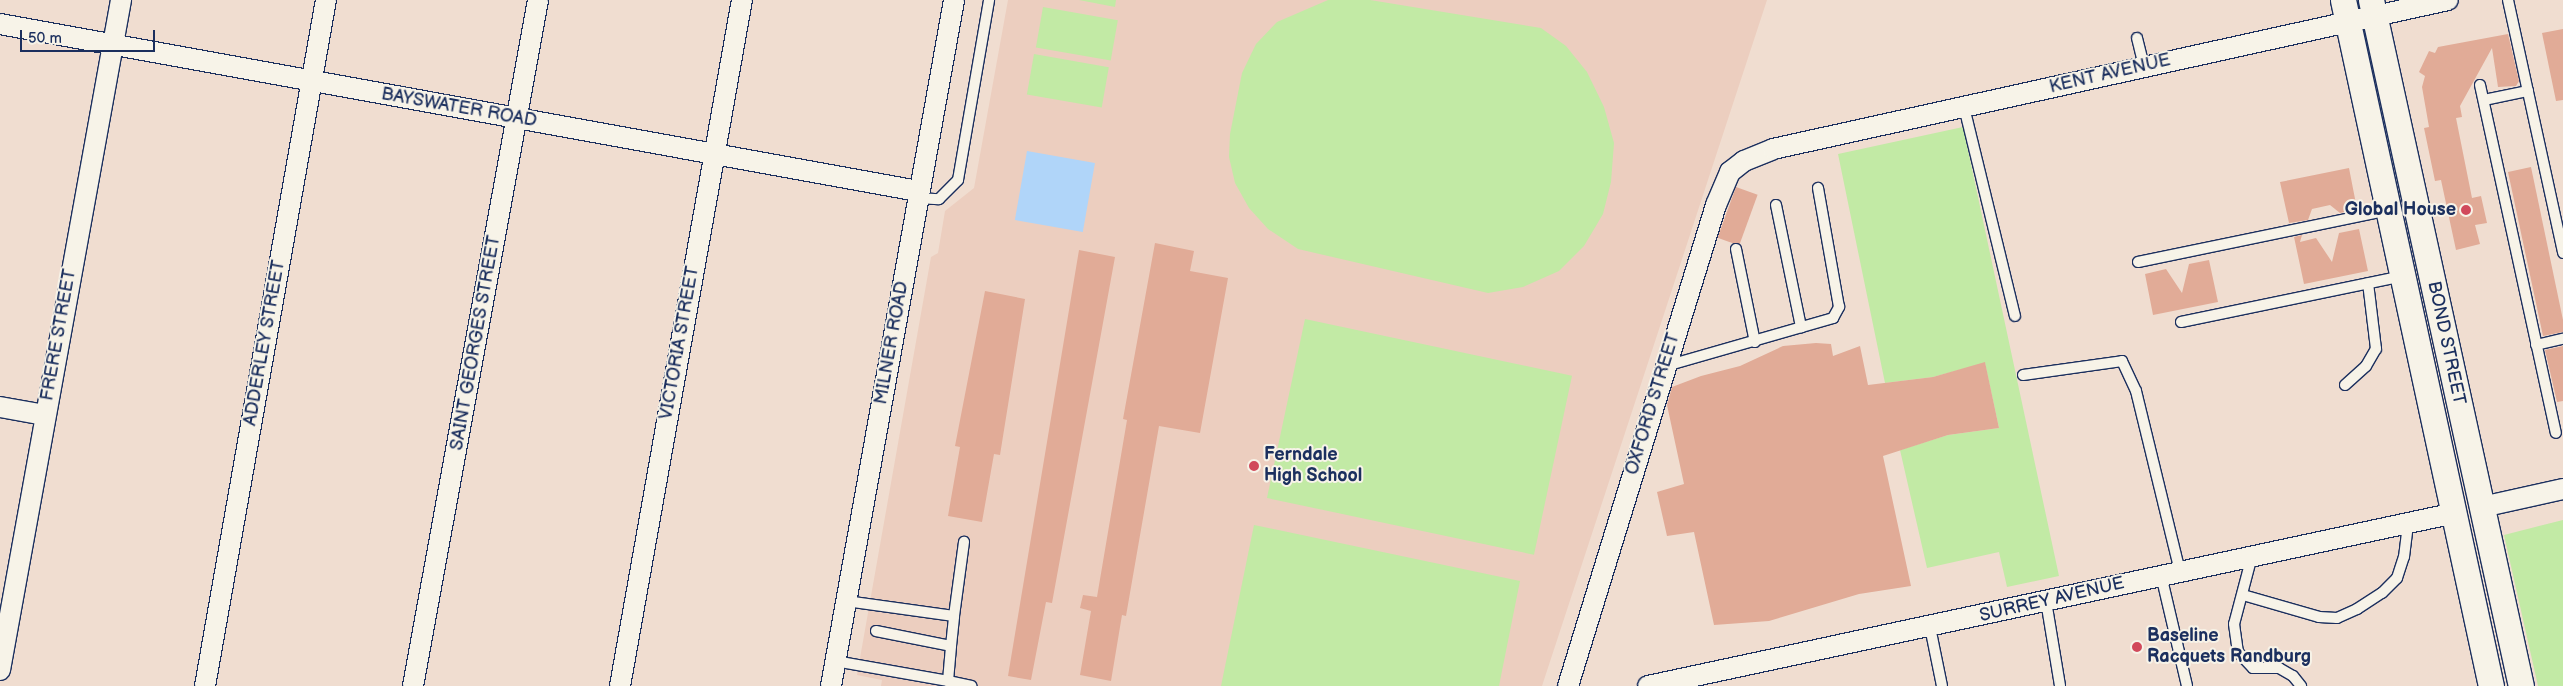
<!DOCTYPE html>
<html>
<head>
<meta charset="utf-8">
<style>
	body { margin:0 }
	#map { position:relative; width:2563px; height:686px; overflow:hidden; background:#f0ddd0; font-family:"Balsamiq Sans",sans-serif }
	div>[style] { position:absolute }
	.built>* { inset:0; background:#eccebf }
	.green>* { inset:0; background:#c2eaa5; transform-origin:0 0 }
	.water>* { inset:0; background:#b0d5f9; transform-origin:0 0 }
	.building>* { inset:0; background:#e1ab97; transform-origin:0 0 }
	.roads { filter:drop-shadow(1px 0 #1b2f5e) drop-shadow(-1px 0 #1b2f5e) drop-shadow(0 1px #1b2f5e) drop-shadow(0 -1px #1b2f5e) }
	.service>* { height:10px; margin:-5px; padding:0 5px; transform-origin:5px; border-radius:5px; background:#f7f3e8 }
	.minor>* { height:20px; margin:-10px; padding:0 10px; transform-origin:10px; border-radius:10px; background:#f7f3e8 }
	.tertiary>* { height:25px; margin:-12.5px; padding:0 12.5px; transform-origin:12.5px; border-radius:12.5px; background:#f7f3e8 }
	.dots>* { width:14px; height:14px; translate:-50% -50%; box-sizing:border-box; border:2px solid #f7f3e8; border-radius:50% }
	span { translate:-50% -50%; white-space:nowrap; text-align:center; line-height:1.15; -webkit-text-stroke:4px #f7f3e8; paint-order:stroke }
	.street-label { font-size:18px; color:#1b2f5e }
	.poi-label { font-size:18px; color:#1b2f5e; font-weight:700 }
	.right { translate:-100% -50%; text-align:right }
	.left { translate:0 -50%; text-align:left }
	.scale { position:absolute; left:20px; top:30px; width:135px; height:22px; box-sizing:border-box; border:2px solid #1b2f5e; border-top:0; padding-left:6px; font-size:15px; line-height:18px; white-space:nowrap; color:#1b2f5e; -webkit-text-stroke:4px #f7f3e8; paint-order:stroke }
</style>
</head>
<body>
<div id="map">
	<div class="built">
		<div style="clip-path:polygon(1008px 0,1767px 0,1542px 686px,881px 686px,882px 680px,857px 675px,931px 257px,938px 253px,945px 211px,974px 188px)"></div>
	</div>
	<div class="green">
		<div style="clip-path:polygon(1079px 0,1116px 0,1115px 7px)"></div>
		<div style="clip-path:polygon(1328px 0,1370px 0,1541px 28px,1566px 46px,1587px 72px,1604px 107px,1614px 143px,1611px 182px,1603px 214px,1584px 246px,1559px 271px,1523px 287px,1488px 293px,1298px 249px,1268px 229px,1249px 208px,1235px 183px,1229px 157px,1230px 134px,1242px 73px,1256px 44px,1277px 22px)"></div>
		<div style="left:1043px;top:7px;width:76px;height:41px;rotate:10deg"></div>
		<div style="left:1034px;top:54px;width:76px;height:41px;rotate:10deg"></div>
		<div style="clip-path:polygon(1963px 127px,2059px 576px,2007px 587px,1999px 552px,1927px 568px,1900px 450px,1948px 435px,1999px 428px,1985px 363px,1933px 377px,1885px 383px,1838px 154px)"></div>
		<div style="left:1305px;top:319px;width:273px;height:183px;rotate:12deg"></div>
		<div style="clip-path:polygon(2563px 520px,2563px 686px,2538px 686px,2504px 535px)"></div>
		<div style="clip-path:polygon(1254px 525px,1520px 581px,1499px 686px,1221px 686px)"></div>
	</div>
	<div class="water">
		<div style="left:1027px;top:151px;width:69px;height:70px;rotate:10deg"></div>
	</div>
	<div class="building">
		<div style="clip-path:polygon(2563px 29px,2563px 100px,2556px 101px,2542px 33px)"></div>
		<div style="clip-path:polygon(2508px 34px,2519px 81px,2516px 86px,2498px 87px,2492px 48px,2460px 106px,2462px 117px,2456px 118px,2472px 198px,2481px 196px,2487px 223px,2475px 225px,2480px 244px,2456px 250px,2441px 180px,2435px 181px,2424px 128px,2429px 127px,2422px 87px,2425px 76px,2419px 72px,2429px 51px,2435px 53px,2438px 47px)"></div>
		<div style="clip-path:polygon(2531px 167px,2563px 320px,2563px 332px,2543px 336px,2508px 172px)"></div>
		<div style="clip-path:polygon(2349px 168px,2357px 209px,2340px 213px,2330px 205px,2312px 209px,2308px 220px,2289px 223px,2280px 182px)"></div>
		<div style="left:1736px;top:187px;width:23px;height:54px;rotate:20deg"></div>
		<div style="clip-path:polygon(2359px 229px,2368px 271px,2304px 284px,2294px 237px,2302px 235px,2300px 242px,2316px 238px,2332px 262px,2339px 233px)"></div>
		<div style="clip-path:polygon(1155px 243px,1194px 251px,1190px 271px,1228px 278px,1200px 433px,1159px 426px,1126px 616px,1122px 615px,1111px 681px,1080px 675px,1091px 611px,1080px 608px,1083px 595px,1097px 597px,1127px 420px,1123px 419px)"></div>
		<div style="clip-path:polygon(1079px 250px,1115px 257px,1052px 603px,1046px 602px,1031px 680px,1008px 676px)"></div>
		<div style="clip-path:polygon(2209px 260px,2218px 302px,2153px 315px,2145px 274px,2166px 269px,2182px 293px,2189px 264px)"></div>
		<div style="clip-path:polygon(985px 291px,1025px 299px,1000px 455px,994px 454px,982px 522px,948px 516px,960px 447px,955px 446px)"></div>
		<div style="clip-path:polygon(1816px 343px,1831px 344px,1833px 356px,1860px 346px,1868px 385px,1933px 377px,1985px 362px,1999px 428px,1948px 435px,1883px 456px,1911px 586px,1859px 594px,1769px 621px,1714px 625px,1694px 532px,1667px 536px,1657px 492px,1684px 484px,1667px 405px,1672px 387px,1701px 376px,1740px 366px,1783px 346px)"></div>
		<div style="clip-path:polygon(2563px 346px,2563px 401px,2557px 402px,2545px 350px)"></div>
	</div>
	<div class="roads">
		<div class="service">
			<div style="left:2508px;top:0;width:259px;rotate:77.7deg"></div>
			<div style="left:2137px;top:38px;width:30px;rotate:76deg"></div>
			<div style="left:2480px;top:85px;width:356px;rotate:77.7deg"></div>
			<div style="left:2484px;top:100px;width:45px;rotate:-11.6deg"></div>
			<div style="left:1964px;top:107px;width:215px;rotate:76.3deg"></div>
			<div style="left:917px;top:198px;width:22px;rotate:3deg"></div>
			<div style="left:939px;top:199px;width:27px;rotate:-45deg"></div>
			<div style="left:958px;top:180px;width:183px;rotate:-80.2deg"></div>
			<div style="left:1776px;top:205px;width:125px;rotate:78.4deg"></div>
			<div style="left:1736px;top:249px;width:95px;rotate:78.5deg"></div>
			<div style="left:2138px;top:262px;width:255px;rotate:-11.7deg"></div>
			<div style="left:2181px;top:322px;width:228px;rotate:-11.7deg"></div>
			<div style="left:2536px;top:345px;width:28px;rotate:-13deg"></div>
			<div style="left:1666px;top:366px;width:174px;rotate:-16deg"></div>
			<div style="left:1833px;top:318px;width:13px;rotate:-61deg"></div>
			<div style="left:1839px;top:307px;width:121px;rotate:-100deg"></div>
			<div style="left:2023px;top:375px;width:100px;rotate:-8deg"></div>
			<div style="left:2122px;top:361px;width:33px;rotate:65deg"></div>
			<div style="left:2136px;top:391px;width:185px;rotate:76.3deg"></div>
			<div style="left:2345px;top:385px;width:28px;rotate:-42deg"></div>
			<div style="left:2366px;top:366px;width:20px;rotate:-60deg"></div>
			<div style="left:2376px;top:349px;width:66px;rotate:-96.9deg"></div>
			<div style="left:2252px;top:556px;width:70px;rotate:104.8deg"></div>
			<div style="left:2234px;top:624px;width:28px;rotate:82deg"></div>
			<div style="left:2238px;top:652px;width:22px;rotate:47deg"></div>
			<div style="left:2253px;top:668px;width:26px"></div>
			<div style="left:2279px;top:668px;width:16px;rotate:30deg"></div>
			<div style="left:2293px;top:676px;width:13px;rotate:51deg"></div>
			<div style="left:2161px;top:575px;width:114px;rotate:76.8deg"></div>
			<div style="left:2243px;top:595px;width:79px;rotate:16.1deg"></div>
			<div style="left:2319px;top:617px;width:18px;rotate:3deg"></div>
			<div style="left:2337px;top:618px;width:22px;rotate:-24deg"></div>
			<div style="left:2357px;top:609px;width:30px;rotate:-33deg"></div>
			<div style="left:2382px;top:593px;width:21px;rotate:-45deg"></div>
			<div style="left:2397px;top:578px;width:22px;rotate:-72deg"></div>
			<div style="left:2404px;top:557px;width:34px;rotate:-83deg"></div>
			<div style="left:846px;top:601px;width:109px;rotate:7.9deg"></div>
			<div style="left:954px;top:616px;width:75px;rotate:-82.3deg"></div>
			<div style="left:2046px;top:601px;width:86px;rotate:80.6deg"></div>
			<div style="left:1930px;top:627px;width:60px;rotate:78.5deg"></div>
			<div style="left:876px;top:631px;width:76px;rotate:11.3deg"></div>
			<div style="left:951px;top:646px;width:30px;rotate:-84deg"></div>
			<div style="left:835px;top:661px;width:115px;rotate:10deg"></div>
			<div style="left:948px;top:681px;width:35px;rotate:-85deg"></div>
			<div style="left:948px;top:681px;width:24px;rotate:12deg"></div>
		</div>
		<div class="minor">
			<div style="left:0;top:24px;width:933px;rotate:10.31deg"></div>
			<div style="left:0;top:407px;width:46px;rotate:10.1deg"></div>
			<div style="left:2482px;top:507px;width:83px;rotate:-12.5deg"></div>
			<div style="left:0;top:670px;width:681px;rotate:-79.76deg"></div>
			<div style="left:205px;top:686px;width:697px;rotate:-80deg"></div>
			<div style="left:413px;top:686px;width:697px;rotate:-79.67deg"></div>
			<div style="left:620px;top:686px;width:697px;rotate:-79.92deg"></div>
			<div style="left:831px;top:686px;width:697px;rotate:-79.83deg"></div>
			<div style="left:1568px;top:686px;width:503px;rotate:-72.9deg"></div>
			<div style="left:1716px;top:205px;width:36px;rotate:-67deg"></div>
			<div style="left:1730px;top:172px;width:18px;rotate:-38deg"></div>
			<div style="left:1744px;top:161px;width:31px;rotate:-22deg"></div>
			<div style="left:1773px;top:149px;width:691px;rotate:-12.45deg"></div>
			<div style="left:1648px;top:686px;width:825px;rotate:-12.1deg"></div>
		</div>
		<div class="tertiary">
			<div style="left:2343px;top:0;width:702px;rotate:77.83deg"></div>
			<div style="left:2371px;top:0;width:702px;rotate:77.67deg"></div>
		</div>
	</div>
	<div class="dots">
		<div style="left:2466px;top:210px;background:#d1495b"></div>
		<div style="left:1254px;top:466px;background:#d1495b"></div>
		<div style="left:2137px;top:647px;background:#d1495b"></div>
	</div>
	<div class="street-label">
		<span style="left:2110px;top:74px;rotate:-13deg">KENT AVENUE</span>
		<span style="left:459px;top:108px;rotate:10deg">BAYSWATER ROAD</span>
		<span style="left:59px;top:335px;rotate:-80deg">FRERE STREET</span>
		<span style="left:265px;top:343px;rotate:-80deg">ADDERLEY STREET</span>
		<span style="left:476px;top:343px;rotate:-80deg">SAINT GEORGES STREET</span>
		<span style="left:680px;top:343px;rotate:-80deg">VICTORIA STREET</span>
		<span style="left:892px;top:343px;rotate:-80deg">MILNER ROAD</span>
		<span style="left:2446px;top:343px;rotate:78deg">BOND STREET</span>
		<span style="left:1653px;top:404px;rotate:-73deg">OXFORD STREET</span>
		<span style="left:2052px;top:600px;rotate:-13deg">SURREY AVENUE</span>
	</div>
	<div class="poi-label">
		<span class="right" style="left:2456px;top:210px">Global House</span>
		<span class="left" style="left:1264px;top:466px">Ferndale<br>High School</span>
		<span class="left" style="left:2147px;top:647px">Baseline<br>Racquets Randburg</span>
	</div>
	<div class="scale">50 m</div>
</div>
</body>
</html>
